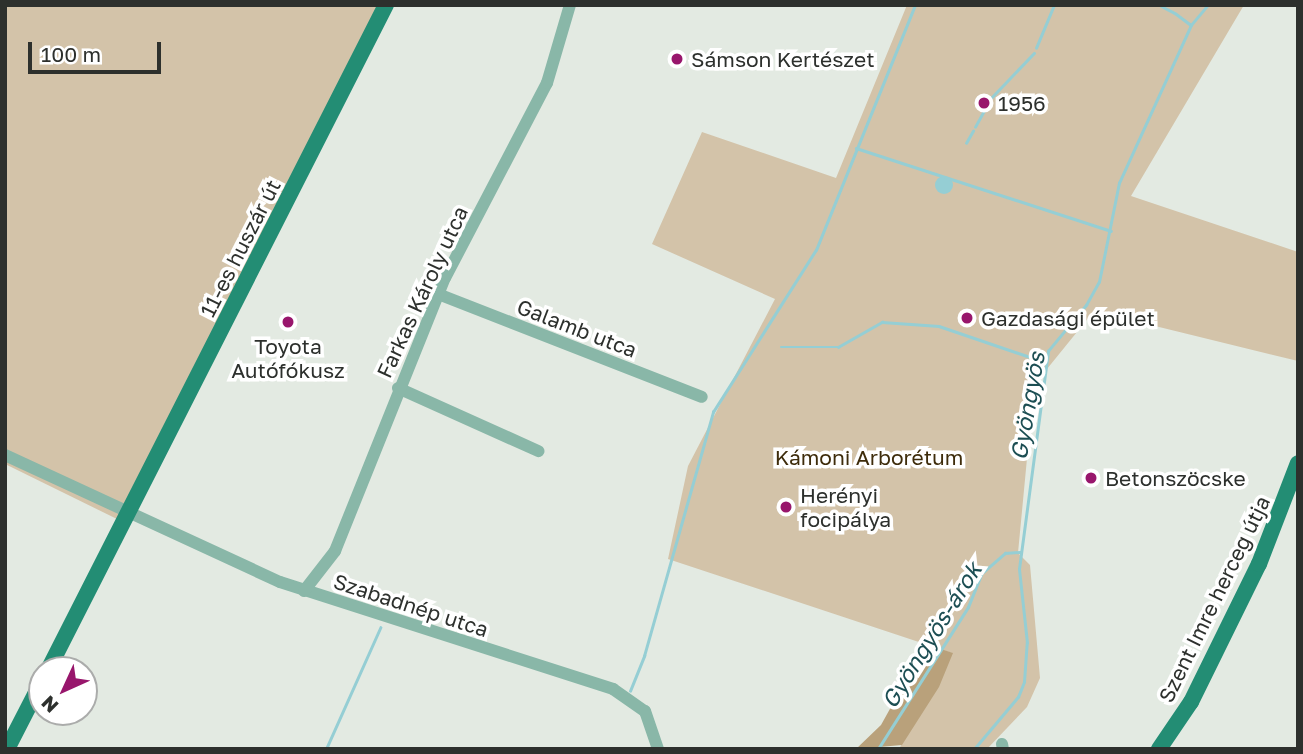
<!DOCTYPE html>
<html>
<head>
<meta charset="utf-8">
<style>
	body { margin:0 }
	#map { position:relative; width:1303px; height:754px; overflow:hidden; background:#e3eae2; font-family:"Golos Text",sans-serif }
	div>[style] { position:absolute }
	.green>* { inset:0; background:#d3c3a9 }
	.forest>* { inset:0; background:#b9a17b }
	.water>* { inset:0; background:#95ced4 }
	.round { border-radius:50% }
	.stream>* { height:2.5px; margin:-1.25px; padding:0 1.25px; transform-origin:1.25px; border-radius:1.25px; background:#95ced4 }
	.minor>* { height:12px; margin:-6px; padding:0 6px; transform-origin:6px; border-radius:6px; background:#89b7a8 }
	.major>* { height:16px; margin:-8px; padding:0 8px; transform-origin:8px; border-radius:8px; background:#238d74 }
	.dots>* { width:19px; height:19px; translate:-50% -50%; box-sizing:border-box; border:4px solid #fff; border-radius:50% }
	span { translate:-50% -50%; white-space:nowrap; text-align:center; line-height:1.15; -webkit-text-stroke:7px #fff; paint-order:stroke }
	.poi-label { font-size:21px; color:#2d302d }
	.left { translate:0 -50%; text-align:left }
	.street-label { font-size:21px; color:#2d302d }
	.park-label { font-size:21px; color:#3e2c0b }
	.water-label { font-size:23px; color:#1c4e53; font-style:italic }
	.frame { position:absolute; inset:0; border:7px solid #2d302d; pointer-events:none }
	.north { position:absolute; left:28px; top:656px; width:70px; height:70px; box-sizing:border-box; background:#fff; border:2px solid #abacab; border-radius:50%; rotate:225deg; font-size:19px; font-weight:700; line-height:28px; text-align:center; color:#2d302d }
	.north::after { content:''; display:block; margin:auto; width:24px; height:32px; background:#98166c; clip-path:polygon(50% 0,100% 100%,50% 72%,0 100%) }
	.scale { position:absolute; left:28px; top:42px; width:133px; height:32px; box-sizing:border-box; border:4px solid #2d302d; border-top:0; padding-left:9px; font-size:21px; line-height:24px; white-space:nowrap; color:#2d302d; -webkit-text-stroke:5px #fff; paint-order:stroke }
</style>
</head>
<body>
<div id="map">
	<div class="green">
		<div style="clip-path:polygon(5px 5px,381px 5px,119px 520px,5px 464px)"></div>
		<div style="clip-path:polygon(907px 5px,1244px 5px,1131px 196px,1298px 252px,1298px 361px,1094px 311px,1034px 385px,1018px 553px,1030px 565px,1040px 678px,1027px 707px,987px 749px,899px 749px,952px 653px,668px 559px,688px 466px,775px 299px,652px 244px,702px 132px,836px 178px)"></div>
	</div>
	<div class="forest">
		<div style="clip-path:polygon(926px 644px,953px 653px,939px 687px,902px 745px,856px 749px,881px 725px)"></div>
	</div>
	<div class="water">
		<div class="round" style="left:935px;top:176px;width:18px;height:18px"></div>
	</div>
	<div class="stream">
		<div style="left:1160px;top:5px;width:6px;rotate:31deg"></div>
		<div style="left:1167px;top:9px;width:7px;rotate:27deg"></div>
		<div style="left:1175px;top:13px;width:20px;rotate:37deg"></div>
		<div style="left:1036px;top:48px;width:47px;rotate:-67.3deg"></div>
		<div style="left:991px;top:98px;width:62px;rotate:-46.3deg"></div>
		<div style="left:975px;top:127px;width:29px;rotate:-61deg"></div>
		<div style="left:966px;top:143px;width:14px;rotate:-60deg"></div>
		<div style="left:856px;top:148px;width:268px;rotate:18deg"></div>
		<div style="left:781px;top:347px;width:57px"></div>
		<div style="left:838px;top:347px;width:51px;rotate:-29.6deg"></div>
		<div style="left:882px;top:322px;width:57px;rotate:4deg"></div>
		<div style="left:939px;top:326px;width:112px;rotate:18.8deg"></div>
		<div style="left:630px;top:691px;width:38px;rotate:-68deg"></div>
		<div style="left:644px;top:656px;width:254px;rotate:-74.2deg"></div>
		<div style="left:713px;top:412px;width:192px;rotate:-57.6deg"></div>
		<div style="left:816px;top:250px;width:264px;rotate:-68deg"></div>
		<div style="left:326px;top:749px;width:133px;rotate:-65.9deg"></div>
		<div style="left:878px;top:749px;width:168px;rotate:-57.6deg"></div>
		<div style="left:968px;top:607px;width:35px;rotate:-68deg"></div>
		<div style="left:981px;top:574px;width:32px;rotate:-41deg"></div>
		<div style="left:1005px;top:553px;width:15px;rotate:-4deg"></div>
		<div style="left:974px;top:749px;width:68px;rotate:-49.8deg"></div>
		<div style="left:1018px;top:697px;width:16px;rotate:-68deg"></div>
		<div style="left:1024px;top:682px;width:39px;rotate:-86deg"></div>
		<div style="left:1027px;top:643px;width:74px;rotate:-96.2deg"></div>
		<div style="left:1019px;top:569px;width:220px;rotate:-82.4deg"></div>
		<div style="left:1048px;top:351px;width:60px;rotate:-50.4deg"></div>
		<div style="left:1086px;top:305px;width:26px;rotate:-61deg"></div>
		<div style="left:1099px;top:282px;width:101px;rotate:-78.6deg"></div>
		<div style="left:1119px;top:183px;width:174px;rotate:-65.5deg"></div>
		<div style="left:1191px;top:25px;width:26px;rotate:-50deg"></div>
	</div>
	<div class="minor">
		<div style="left:438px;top:294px;width:283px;rotate:21.3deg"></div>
		<div style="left:398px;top:388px;width:154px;rotate:24.2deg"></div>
		<div style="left:5px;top:455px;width:303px;rotate:24.8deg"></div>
		<div style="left:280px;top:582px;width:350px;rotate:17.8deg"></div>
		<div style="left:613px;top:689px;width:39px;rotate:35deg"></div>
		<div style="left:645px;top:711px;width:40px;rotate:71.1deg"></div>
		<div style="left:304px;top:591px;width:51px;rotate:-52.2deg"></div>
		<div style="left:335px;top:551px;width:294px;rotate:-68.1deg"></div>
		<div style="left:445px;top:278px;width:220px;rotate:-62.4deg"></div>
		<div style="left:547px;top:83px;width:81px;rotate:-73.6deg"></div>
		<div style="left:1002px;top:744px;width:5px;rotate:79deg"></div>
	</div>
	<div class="major">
		<div style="left:48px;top:670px;width:746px;rotate:-63.06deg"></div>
		<div style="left:7px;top:749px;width:76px;rotate:-62.8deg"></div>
		<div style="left:1159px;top:749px;width:57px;rotate:-55.8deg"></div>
		<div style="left:1191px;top:702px;width:154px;rotate:-63.8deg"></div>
		<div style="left:1259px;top:564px;width:108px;rotate:-68.9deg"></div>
	</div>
	<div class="dots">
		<div style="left:677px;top:59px;background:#98166c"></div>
		<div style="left:984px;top:103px;background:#98166c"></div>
		<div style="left:967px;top:318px;background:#98166c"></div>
		<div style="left:288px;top:322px;background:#98166c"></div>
		<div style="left:1091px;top:478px;background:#98166c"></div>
		<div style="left:786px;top:507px;background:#98166c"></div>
	</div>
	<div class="poi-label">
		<span class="left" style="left:691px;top:59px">Sámson Kertészet</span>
		<span class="left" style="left:998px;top:103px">1956</span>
		<span class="left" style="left:981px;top:318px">Gazdasági épület</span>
		<span style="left:288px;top:358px">Toyota<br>Autófókusz</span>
		<span class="left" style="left:1105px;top:478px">Betonszöcske</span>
		<span class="left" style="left:800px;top:507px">Herényi<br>focipálya</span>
	</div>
	<div class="street-label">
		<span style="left:240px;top:248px;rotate:-63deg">11-es huszár út</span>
		<span style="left:422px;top:292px;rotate:-65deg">Farkas Károly utca</span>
		<span style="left:577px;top:328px;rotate:21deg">Galamb utca</span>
		<span style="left:1214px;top:599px;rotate:-64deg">Szent Imre herceg útja</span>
		<span style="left:411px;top:605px;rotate:18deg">Szabadnép utca</span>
	</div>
	<div class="park-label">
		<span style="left:869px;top:457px">Kámoni Arborétum</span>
	</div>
	<div class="water-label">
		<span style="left:1027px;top:406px;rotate:-80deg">Gyöngyös</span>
		<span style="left:931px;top:635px;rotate:-58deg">Gyöngyös-árok</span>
	</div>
	<div class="frame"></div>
	<div class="north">N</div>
	<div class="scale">100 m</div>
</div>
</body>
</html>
